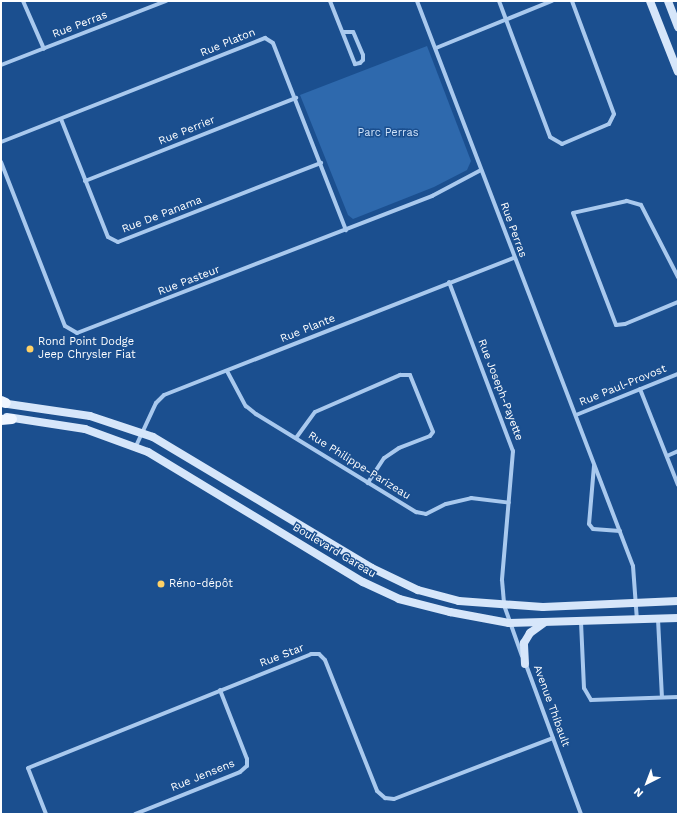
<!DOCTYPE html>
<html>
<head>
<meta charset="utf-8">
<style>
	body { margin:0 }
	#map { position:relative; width:679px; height:815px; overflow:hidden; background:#1b4f8f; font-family:"Work Sans",sans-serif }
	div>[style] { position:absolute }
	.green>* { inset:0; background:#2e69ad }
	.street>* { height:4px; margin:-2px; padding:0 2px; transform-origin:2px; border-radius:2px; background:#a9c9ee }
	.secondary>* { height:8px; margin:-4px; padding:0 4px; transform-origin:4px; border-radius:4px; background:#d6e6fa }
	.primary>* { height:10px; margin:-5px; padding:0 5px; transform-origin:5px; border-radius:5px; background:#f0f6ff }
	.dots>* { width:11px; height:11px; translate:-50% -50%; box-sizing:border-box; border:2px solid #1b4f8f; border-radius:50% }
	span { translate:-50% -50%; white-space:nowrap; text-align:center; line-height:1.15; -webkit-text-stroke:3px #1b4f8f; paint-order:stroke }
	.street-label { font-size:11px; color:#fff }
	.park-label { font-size:11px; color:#cfe3fa }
	.poi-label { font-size:11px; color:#fff }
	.left { translate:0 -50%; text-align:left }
	.frame { position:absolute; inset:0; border:2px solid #fff; pointer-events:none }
	.north { position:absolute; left:627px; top:763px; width:40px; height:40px; -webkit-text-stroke:3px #1b4f8f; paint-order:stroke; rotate:222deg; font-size:11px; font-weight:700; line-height:16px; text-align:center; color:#fff }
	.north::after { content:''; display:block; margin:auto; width:14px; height:18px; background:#fff; clip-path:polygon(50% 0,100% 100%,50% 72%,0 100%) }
</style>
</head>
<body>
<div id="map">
	<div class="green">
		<div style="clip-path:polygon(427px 46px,471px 161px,467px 170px,434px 187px,353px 219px,348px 215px,300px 95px)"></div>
	</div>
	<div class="street">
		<div style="left:23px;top:1px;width:52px;rotate:66.4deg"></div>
		<div style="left:330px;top:1px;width:68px;rotate:68.4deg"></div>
		<div style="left:355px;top:64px;width:5px;rotate:-11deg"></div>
		<div style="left:360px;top:63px;width:4px;rotate:-45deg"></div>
		<div style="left:363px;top:60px;width:5px;rotate:-90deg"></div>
		<div style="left:363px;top:55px;width:25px;rotate:-113deg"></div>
		<div style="left:353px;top:32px;width:10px;rotate:180deg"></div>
		<div style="left:417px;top:1px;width:605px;rotate:69.08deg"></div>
		<div style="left:633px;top:566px;width:54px;rotate:85.8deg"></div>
		<div style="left:499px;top:1px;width:145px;rotate:69.4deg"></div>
		<div style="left:550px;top:137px;width:14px;rotate:30deg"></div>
		<div style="left:562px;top:144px;width:51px;rotate:-23.1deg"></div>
		<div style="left:609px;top:124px;width:11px;rotate:-63deg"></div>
		<div style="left:614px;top:114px;width:121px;rotate:-110.4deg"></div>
		<div style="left:436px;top:48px;width:125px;rotate:-22.1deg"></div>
		<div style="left:1px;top:65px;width:177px;rotate:-21.2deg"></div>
		<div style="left:61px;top:119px;width:127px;rotate:68.3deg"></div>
		<div style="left:108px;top:237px;width:11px;rotate:27deg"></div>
		<div style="left:118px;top:242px;width:218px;rotate:-21.3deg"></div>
		<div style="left:1px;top:142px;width:284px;rotate:-21.5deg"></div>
		<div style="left:265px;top:38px;width:9px;rotate:32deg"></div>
		<div style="left:273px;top:43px;width:201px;rotate:68.7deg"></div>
		<div style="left:1px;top:162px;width:176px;rotate:68.7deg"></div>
		<div style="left:65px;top:326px;width:14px;rotate:30deg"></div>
		<div style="left:77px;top:333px;width:381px;rotate:-21.1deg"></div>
		<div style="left:432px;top:196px;width:55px;rotate:-28deg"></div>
		<div style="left:85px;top:181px;width:227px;rotate:-21.5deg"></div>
		<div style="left:678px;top:277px;width:81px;rotate:-117.2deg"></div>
		<div style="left:641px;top:205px;width:15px;rotate:-164deg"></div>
		<div style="left:627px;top:201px;width:55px;rotate:167.5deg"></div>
		<div style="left:573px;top:213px;width:120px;rotate:69deg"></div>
		<div style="left:616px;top:325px;width:9px;rotate:-6deg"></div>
		<div style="left:625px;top:324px;width:57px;rotate:-22.5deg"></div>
		<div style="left:449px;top:282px;width:181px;rotate:69.3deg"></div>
		<div style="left:513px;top:451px;width:129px;rotate:94.9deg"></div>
		<div style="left:502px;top:580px;width:25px;rotate:85deg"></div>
		<div style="left:504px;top:605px;width:54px;rotate:70.6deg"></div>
		<div style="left:227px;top:371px;width:40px;rotate:62deg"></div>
		<div style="left:246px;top:406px;width:13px;rotate:39deg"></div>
		<div style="left:256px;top:414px;width:188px;rotate:31.5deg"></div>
		<div style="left:416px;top:512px;width:10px;rotate:11deg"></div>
		<div style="left:426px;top:514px;width:22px;rotate:-27deg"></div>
		<div style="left:446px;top:504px;width:26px;rotate:-13deg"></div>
		<div style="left:471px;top:498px;width:38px;rotate:7deg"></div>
		<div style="left:640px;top:389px;width:103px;rotate:68.4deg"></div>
		<div style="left:576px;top:415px;width:110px;rotate:-21.9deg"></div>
		<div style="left:296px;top:438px;width:32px;rotate:-54deg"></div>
		<div style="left:315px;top:412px;width:93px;rotate:-23.5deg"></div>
		<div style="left:400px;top:375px;width:10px"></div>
		<div style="left:410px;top:375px;width:61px;rotate:68deg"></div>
		<div style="left:433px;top:432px;width:5px;rotate:127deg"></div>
		<div style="left:430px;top:436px;width:33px;rotate:159deg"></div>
		<div style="left:399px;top:448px;width:18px;rotate:146deg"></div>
		<div style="left:384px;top:458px;width:30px;rotate:123deg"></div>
		<div style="left:136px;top:446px;width:47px;rotate:-65.1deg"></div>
		<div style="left:156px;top:403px;width:11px;rotate:-45deg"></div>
		<div style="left:164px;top:395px;width:375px;rotate:-21.4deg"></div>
		<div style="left:667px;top:456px;width:12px;rotate:-24deg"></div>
		<div style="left:594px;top:466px;width:58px;rotate:94.9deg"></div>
		<div style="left:589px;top:524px;width:6px;rotate:51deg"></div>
		<div style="left:593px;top:529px;width:27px;rotate:4deg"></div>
		<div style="left:658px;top:619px;width:78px;rotate:87.1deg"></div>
		<div style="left:581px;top:622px;width:66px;rotate:87.4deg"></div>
		<div style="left:584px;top:688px;width:14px;rotate:60deg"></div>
		<div style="left:591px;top:700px;width:87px;rotate:-2deg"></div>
		<div style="left:525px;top:662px;width:162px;rotate:69.8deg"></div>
		<div style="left:46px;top:814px;width:49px;rotate:-111.4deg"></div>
		<div style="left:28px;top:768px;width:305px;rotate:-21.9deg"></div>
		<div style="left:311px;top:654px;width:8px"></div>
		<div style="left:319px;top:654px;width:8px;rotate:45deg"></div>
		<div style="left:325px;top:660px;width:141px;rotate:68.3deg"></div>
		<div style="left:377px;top:791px;width:11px;rotate:41deg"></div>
		<div style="left:385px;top:798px;width:9px;rotate:6deg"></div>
		<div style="left:394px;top:799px;width:170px;rotate:-21deg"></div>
		<div style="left:135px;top:814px;width:113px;rotate:-21.8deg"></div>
		<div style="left:240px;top:772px;width:9px;rotate:-41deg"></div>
		<div style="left:247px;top:766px;width:7px;rotate:-90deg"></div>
		<div style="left:247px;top:759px;width:74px;rotate:-111.4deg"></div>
	</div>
	<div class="secondary">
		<div style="left:650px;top:1px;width:76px;rotate:68.5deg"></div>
		<div style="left:668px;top:1px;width:28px;rotate:69deg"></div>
		<div style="left:1px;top:403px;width:90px;rotate:8.3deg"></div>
		<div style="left:90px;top:416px;width:66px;rotate:18.4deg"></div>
		<div style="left:153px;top:437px;width:255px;rotate:30.9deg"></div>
		<div style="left:372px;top:568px;width:51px;rotate:25.6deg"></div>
		<div style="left:418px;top:590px;width:42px;rotate:15deg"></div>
		<div style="left:459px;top:601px;width:84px;rotate:4.1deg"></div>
		<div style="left:543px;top:607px;width:135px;rotate:-2.5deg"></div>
		<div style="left:7px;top:417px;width:79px;rotate:8.7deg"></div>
		<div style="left:85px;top:429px;width:67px;rotate:20.1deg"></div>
		<div style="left:148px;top:452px;width:251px;rotate:31.2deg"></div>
		<div style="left:363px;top:582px;width:40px;rotate:25deg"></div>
		<div style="left:399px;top:599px;width:53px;rotate:14.3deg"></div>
		<div style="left:450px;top:612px;width:60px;rotate:10.6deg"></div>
		<div style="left:509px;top:623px;width:169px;rotate:-1.7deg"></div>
		<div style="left:525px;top:664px;width:21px;rotate:-93deg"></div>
		<div style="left:524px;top:643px;width:12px;rotate:-59deg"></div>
		<div style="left:530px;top:633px;width:17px;rotate:-36deg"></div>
	</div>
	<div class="primary">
		<div style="left:1px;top:401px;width:5px;rotate:22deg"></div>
		<div style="left:1px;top:420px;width:11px;rotate:-5deg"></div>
	</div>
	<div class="dots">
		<div style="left:30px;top:349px;background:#ffd166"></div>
		<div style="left:161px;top:584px;background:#ffd166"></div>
	</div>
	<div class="street-label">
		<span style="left:80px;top:25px;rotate:-21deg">Rue Perras</span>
		<span style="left:228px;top:43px;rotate:-22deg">Rue Platon</span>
		<span style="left:187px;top:131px;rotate:-22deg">Rue Perrier</span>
		<span style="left:162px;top:215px;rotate:-21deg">Rue De Panama</span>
		<span style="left:513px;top:230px;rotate:70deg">Rue Perras</span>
		<span style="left:189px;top:281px;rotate:-21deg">Rue Pasteur</span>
		<span style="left:308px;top:329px;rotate:-22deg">Rue Plante</span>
		<span style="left:623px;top:386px;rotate:-22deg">Rue Paul-Provost</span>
		<span style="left:500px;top:390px;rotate:69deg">Rue Joseph-Payette</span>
		<span style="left:359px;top:466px;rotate:32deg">Rue Philippe-Parizeau</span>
		<span style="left:334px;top:551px;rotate:31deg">Boulevard Gareau</span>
		<span style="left:282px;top:656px;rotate:-21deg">Rue Star</span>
		<span style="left:551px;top:706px;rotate:70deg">Avenue Thibault</span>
		<span style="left:203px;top:776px;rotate:-22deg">Rue Jensens</span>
	</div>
	<div class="park-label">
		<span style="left:388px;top:133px">Parc Perras</span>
	</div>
	<div class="poi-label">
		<span class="left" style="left:38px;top:349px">Rond Point Dodge<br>Jeep Chrysler Fiat</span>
		<span class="left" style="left:169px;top:584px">Réno-dépôt</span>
	</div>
	<div class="frame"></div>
	<div class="north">N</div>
</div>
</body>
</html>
